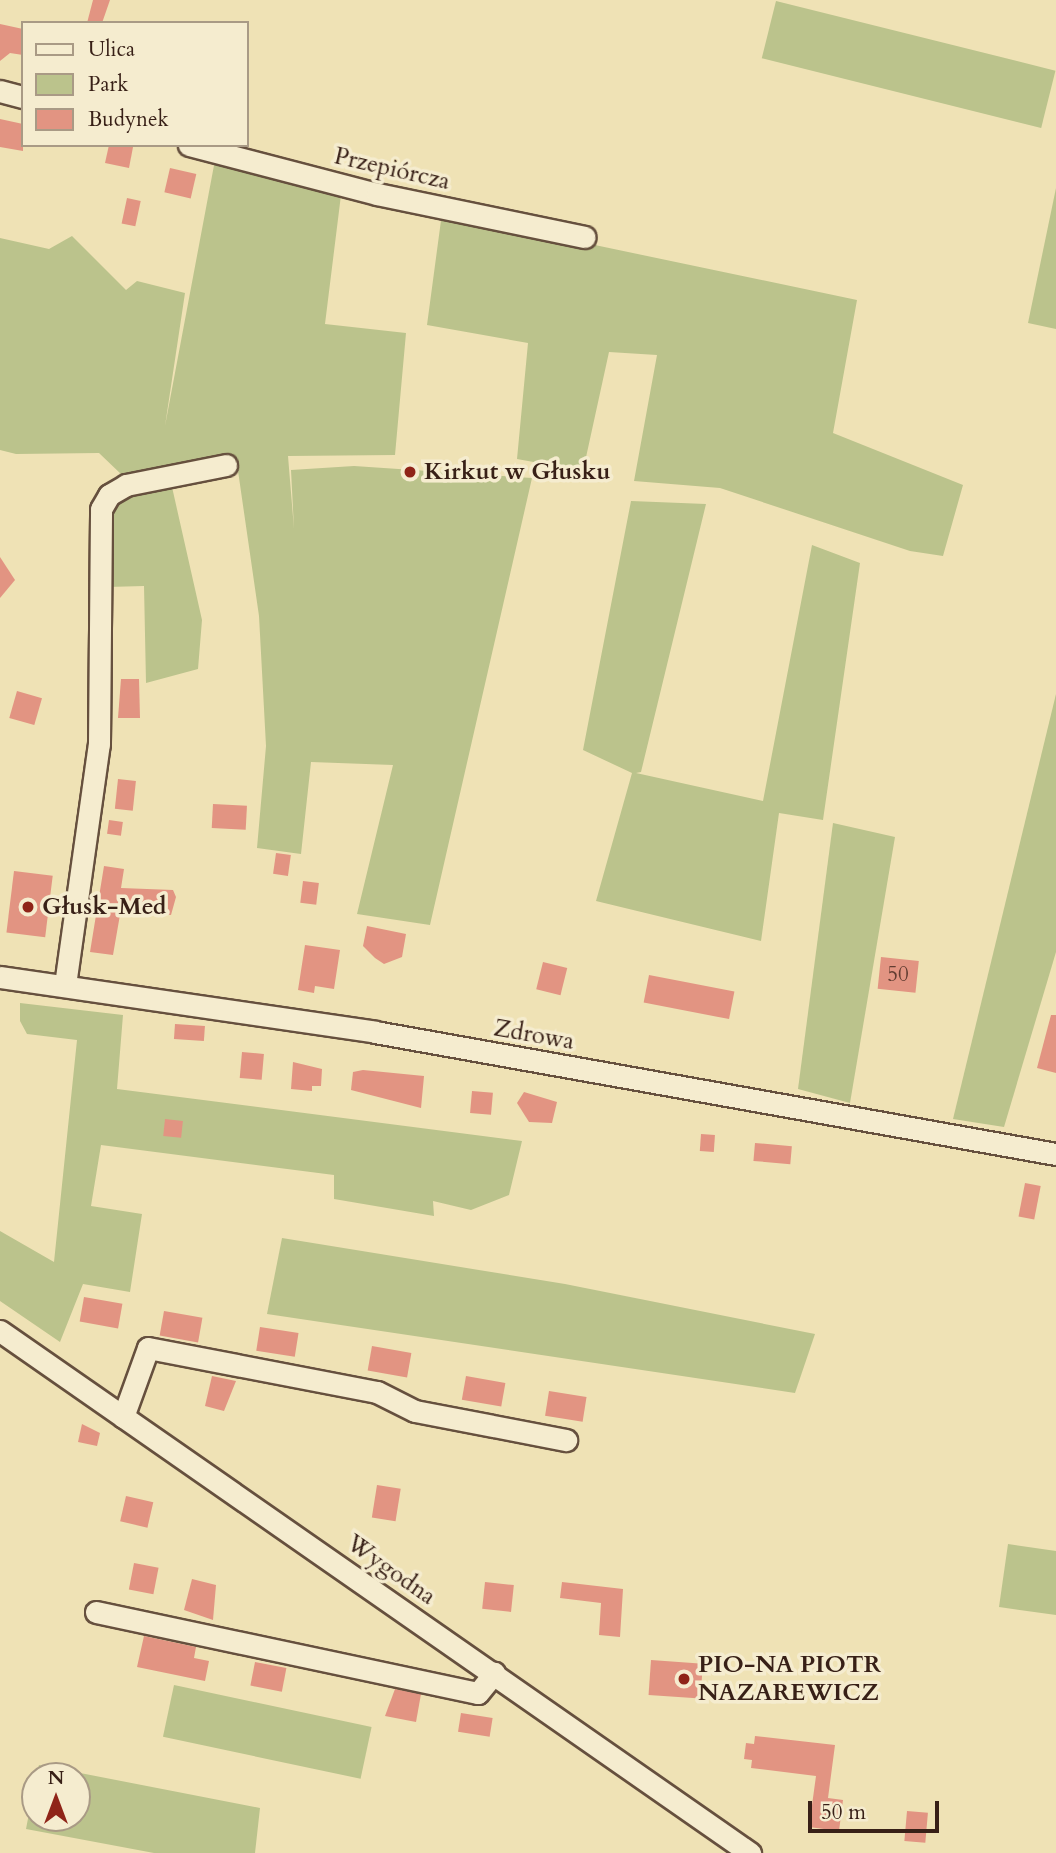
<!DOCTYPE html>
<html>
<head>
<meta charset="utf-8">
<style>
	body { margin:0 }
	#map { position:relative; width:1056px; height:1853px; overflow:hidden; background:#efe2b5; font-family:Cardo,serif }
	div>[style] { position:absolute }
	.green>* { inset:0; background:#bbc38c; transform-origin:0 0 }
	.building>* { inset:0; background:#e29482; transform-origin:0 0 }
	.roads { filter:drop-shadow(2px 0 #66503e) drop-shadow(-2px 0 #66503e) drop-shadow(0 2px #66503e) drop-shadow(0 -2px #66503e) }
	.minor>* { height:21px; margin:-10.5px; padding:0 10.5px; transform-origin:10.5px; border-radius:10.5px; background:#f5eccf }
	.dots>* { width:19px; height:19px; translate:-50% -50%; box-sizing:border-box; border:4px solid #f5eccf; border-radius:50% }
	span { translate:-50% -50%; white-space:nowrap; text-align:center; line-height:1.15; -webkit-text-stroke:7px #f5eccf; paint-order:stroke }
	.number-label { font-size:21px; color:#623d32 }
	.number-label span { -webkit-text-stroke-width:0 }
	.street-label { font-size:24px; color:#382017 }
	.poi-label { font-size:24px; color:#382017; font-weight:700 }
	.left { translate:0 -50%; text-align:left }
	.legend { position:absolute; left:21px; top:21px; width:228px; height:126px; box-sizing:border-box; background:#f5eccf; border:2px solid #a99a85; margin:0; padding:9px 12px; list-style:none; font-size:21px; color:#382017 }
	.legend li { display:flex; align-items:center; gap:14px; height:35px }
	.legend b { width:35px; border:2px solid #a99a85 }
	.north { position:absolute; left:21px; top:1762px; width:70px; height:70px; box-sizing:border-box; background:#f5eccf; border:2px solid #a99a85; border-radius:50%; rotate:0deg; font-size:19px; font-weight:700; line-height:28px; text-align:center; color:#382017 }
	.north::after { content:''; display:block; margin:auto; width:24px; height:32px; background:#8f2418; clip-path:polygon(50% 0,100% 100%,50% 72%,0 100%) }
	.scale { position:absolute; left:808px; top:1801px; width:131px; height:32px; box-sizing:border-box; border:4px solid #382017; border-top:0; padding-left:9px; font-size:21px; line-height:24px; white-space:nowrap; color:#382017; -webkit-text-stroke:5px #f5eccf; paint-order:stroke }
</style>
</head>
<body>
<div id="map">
	<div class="green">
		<div style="left:776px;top:1px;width:288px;height:59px;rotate:14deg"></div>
		<div style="clip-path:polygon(215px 160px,341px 195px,325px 324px,406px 333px,395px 455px,288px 456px,294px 529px,291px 470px,354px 466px,532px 478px,430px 925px,357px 914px,393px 765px,311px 762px,301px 854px,257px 848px,266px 746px,259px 616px,236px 457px,122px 475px,99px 453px,16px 454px,0 450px,0 238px,49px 249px,72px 236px,126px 290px,137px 281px,185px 293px,165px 426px)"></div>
		<div style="clip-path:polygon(1056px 188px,1056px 329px,1028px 323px)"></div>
		<div style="clip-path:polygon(442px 213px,857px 300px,833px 433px,963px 485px,943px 556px,910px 551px,720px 488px,634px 481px,657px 355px,609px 352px,583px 471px,517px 459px,528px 343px,427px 325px)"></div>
		<div style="clip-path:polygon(172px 487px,202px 620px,198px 669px,146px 683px,144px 586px,107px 587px,108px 538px,113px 507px,125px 499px)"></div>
		<div style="clip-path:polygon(631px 501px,706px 504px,641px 772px,636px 773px,763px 801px,812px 545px,860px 563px,823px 820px,779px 813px,761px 941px,596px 901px,632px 773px,583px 750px)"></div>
		<div style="clip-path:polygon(1056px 694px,1056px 952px,1004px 1127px,953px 1119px)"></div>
		<div style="clip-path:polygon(833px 823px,895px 837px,850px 1103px,798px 1089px)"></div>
		<div style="clip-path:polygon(20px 1003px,123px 1015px,117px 1089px,522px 1141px,509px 1195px,471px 1210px,433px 1201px,434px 1216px,334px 1199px,334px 1175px,101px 1145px,91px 1206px,142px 1214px,130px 1292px,83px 1284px,60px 1342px,0 1301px,0 1231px,54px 1262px,77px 1040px,27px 1034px,20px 1021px)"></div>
		<div style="clip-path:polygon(282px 1238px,565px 1284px,815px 1334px,795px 1393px,267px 1314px)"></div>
		<div style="clip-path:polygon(1008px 1544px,1056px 1551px,1056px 1615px,999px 1607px)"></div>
		<div style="left:174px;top:1685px;width:202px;height:53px;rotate:12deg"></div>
		<div style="clip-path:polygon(39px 1765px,260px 1808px,255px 1853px,154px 1853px,26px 1829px,35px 1782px,35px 1818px,77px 1818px,77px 1776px,36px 1776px)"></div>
	</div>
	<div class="building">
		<div style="clip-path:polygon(93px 0,110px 0,102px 23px,87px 23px)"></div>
		<div style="clip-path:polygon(0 24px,23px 29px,23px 55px,10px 53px,0 61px)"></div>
		<div style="clip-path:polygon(0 119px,23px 124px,23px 151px,0 147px)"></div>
		<div style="clip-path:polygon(109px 145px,133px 147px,129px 168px,105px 163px)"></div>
		<div style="left:170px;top:168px;width:27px;height:25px;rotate:13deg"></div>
		<div style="left:127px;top:198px;width:14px;height:26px;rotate:12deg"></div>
		<div style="clip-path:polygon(0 557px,15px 580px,0 598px)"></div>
		<div style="clip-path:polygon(121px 679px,139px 679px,140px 718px,118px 718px)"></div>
		<div style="left:17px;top:691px;width:26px;height:28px;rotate:16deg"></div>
		<div style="left:118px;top:779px;width:18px;height:30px;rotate:6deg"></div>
		<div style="left:213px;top:804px;width:34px;height:24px;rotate:3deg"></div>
		<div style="left:109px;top:820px;width:14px;height:14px;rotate:8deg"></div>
		<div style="left:276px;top:853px;width:15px;height:21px;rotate:8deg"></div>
		<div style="clip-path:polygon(104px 866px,124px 869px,121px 888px,173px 890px,176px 897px,171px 915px,121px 909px,113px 955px,90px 952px)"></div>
		<div style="left:14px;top:871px;width:39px;height:62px;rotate:7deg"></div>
		<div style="left:303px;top:881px;width:16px;height:22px;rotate:7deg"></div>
		<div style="clip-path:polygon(367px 926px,406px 934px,402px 957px,384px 964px,375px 958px,363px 946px)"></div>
		<div style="clip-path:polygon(305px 945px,340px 950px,334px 989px,315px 986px,314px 993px,298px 990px)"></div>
		<div style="left:881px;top:957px;width:38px;height:32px;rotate:6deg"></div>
		<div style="left:543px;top:962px;width:25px;height:28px;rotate:14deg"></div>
		<div style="left:649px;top:975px;width:87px;height:28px;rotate:11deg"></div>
		<div style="clip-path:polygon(1051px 1015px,1056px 1015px,1056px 1073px,1037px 1068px)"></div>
		<div style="left:175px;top:1024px;width:30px;height:15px;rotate:4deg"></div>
		<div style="left:242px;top:1052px;width:22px;height:26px;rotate:5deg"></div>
		<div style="clip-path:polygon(293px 1062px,322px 1069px,321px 1086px,312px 1086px,312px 1091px,291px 1089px)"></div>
		<div style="clip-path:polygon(363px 1070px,424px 1076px,421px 1108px,351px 1090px,353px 1072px)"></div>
		<div style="left:472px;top:1091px;width:21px;height:22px;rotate:5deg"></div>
		<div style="clip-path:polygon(524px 1092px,557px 1102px,552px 1123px,529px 1122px,517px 1103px)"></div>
		<div style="left:165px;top:1119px;width:18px;height:17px;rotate:6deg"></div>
		<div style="left:701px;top:1134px;width:14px;height:17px;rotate:4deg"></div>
		<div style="left:755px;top:1143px;width:37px;height:18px;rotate:5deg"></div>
		<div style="left:1025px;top:1183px;width:16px;height:34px;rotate:11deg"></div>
		<div style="left:84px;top:1297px;width:39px;height:25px;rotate:10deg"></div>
		<div style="left:164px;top:1311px;width:39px;height:25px;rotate:10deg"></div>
		<div style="left:260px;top:1327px;width:39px;height:24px;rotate:9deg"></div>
		<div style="left:372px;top:1346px;width:40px;height:25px;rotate:10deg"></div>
		<div style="clip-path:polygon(212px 1376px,236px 1381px,224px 1411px,205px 1406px)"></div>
		<div style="left:466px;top:1376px;width:40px;height:24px;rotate:10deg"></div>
		<div style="left:549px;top:1391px;width:38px;height:25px;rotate:9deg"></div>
		<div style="clip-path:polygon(82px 1424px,100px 1433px,97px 1446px,78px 1442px)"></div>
		<div style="left:377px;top:1485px;width:24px;height:33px;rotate:9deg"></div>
		<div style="left:126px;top:1496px;width:28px;height:26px;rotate:13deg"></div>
		<div style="left:134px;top:1563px;width:25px;height:27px;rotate:11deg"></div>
		<div style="clip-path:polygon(192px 1579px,216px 1585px,213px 1620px,184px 1610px)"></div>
		<div style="left:485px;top:1582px;width:29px;height:27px;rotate:6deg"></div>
		<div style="clip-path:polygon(562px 1582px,623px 1589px,620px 1637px,599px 1635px,601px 1603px,560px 1598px)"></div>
		<div style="clip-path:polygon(144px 1636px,196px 1647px,194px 1658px,209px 1661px,205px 1681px,137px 1667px)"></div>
		<div style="left:651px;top:1660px;width:52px;height:35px;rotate:4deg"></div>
		<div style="left:255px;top:1662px;width:32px;height:24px;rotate:11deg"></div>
		<div style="clip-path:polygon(395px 1689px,421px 1694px,416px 1722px,385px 1716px)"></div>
		<div style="left:461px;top:1713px;width:32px;height:19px;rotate:9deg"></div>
		<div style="clip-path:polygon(755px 1736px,835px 1745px,828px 1798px,843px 1800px,839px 1831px,809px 1827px,816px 1776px,751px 1768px,752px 1760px,744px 1759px,746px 1743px,754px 1744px)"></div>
		<div style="left:907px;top:1811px;width:21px;height:30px;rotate:5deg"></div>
	</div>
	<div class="roads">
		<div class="minor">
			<div style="left:0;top:91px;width:24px;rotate:15deg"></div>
			<div style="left:189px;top:145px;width:194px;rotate:14.6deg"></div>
			<div style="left:377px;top:194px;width:212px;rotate:11.7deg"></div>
			<div style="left:0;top:977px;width:379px;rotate:8.3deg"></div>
			<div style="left:375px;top:1032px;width:692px;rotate:10.16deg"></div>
			<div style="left:65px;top:985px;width:243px;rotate:-82deg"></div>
			<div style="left:99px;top:744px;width:235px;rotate:-89.5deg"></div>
			<div style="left:101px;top:509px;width:16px;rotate:-60deg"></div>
			<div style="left:109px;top:495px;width:20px;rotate:-30deg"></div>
			<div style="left:126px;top:485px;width:102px;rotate:-11.3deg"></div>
			<div style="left:0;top:1331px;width:914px;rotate:34.84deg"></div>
			<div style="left:123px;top:1417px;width:73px;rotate:-70.1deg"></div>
			<div style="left:148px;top:1348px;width:233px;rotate:10.9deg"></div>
			<div style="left:377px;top:1392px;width:42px;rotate:26.6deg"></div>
			<div style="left:415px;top:1411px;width:154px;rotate:10.9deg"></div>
			<div style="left:96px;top:1612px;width:390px;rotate:12deg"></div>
			<div style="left:478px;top:1693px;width:26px;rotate:-51deg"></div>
		</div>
	</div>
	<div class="dots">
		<div style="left:410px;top:472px;background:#8f2418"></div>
		<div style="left:28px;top:907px;background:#8f2418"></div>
		<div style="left:684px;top:1679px;background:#8f2418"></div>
	</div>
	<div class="number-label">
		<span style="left:898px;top:975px">50</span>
	</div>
	<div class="street-label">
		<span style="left:392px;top:169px;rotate:13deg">Przepiórcza</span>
		<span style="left:534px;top:1035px;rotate:10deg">Zdrowa</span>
		<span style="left:391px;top:1570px;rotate:35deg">Wygodna</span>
	</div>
	<div class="poi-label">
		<span class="left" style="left:424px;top:472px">Kirkut w Głusku</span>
		<span class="left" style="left:42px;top:907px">Głusk-Med</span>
		<span class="left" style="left:698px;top:1679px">PIO-NA PIOTR<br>NAZAREWICZ</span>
	</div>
	<ul class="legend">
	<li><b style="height:9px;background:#f5eccf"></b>Ulica</li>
	<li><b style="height:19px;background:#bbc38c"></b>Park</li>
	<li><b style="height:19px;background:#e29482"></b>Budynek</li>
	</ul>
	<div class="north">N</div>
	<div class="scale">50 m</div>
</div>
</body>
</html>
